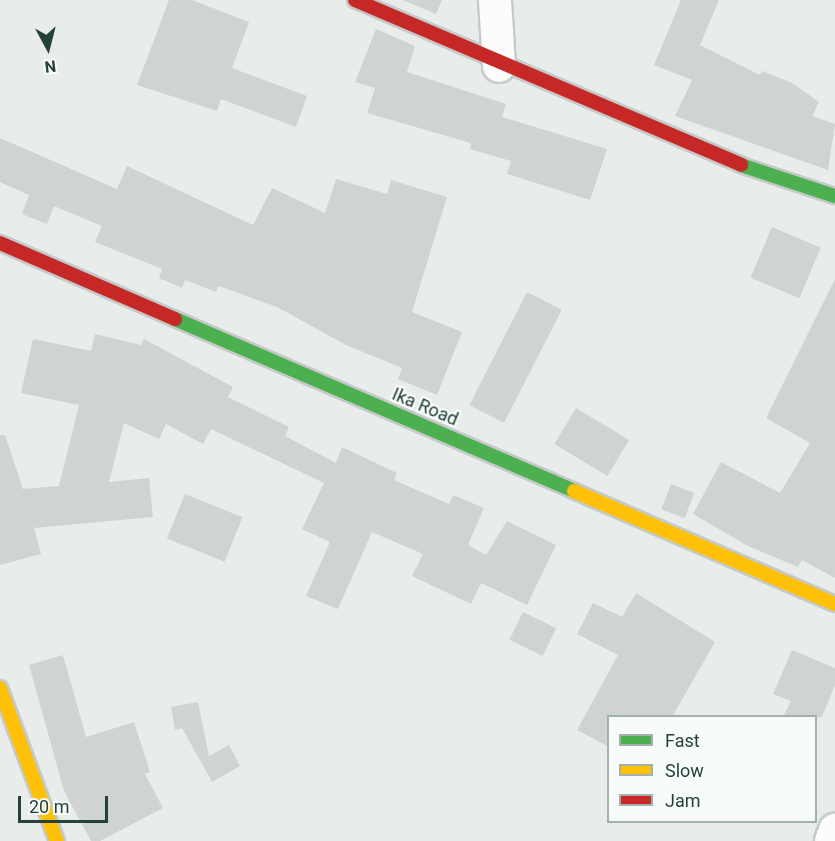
<!DOCTYPE html>
<html>
<head>
<meta charset="utf-8">
<style>
	body { margin:0 }
	#map { position:relative; width:835px; height:841px; overflow:hidden; background:#e8edeb; font-family:Roboto,sans-serif }
	div>[style] { position:absolute }
	.building>* { inset:0; background:#cfd4d2; transform-origin:0 0 }
	.roads { filter:drop-shadow(2px 0 #c5cac8) drop-shadow(-2px 0 #c5cac8) drop-shadow(0 2px #c5cac8) drop-shadow(0 -2px #c5cac8) }
	.street>* { height:32px; margin:-16px; padding:0 16px; transform-origin:16px; border-radius:16px; background:#fcfcfc }
	.fast>* { height:14px; margin:-7px; padding:0 7px; transform-origin:7px; border-radius:7px; background:#4caf50 }
	.slow>* { height:14px; margin:-7px; padding:0 7px; transform-origin:7px; border-radius:7px; background:#ffc107 }
	.jam>* { height:14px; margin:-7px; padding:0 7px; transform-origin:7px; border-radius:7px; background:#c62828 }
	span { translate:-50% -50%; white-space:nowrap; text-align:center; line-height:1.15; -webkit-text-stroke:4.5px #f7fbf9; paint-order:stroke }
	.street-label { font-size:18px; color:#24423a }
	.legend { position:absolute; left:607px; top:715px; width:210px; height:108px; box-sizing:border-box; background:#f7fbf9; border:2px solid #a3b1ad; margin:0; padding:8px 10px; list-style:none; font-size:18px; color:#24423a }
	.legend li { display:flex; align-items:center; gap:12px; height:30px }
	.legend b { width:30px; border:2px solid #a3b1ad }
	.north { position:absolute; left:18px; top:18px; width:60px; height:60px; -webkit-text-stroke:4px #f7fbf9; paint-order:stroke; rotate:173deg; font-size:16px; font-weight:700; line-height:24px; text-align:center; color:#24423a }
	.north::after { content:''; display:block; margin:auto; width:21px; height:27px; background:#24423a; clip-path:polygon(50% 0,100% 100%,50% 72%,0 100%) }
	.scale { position:absolute; left:18px; top:796px; width:90px; height:27px; box-sizing:border-box; border:3px solid #24423a; border-top:0; padding-left:8px; font-size:18px; line-height:21px; white-space:nowrap; color:#24423a; -webkit-text-stroke:4px #f7fbf9; paint-order:stroke }
</style>
</head>
<body>
<div id="map">
	<div class="building">
		<div style="clip-path:polygon(169px 0,192px 0,249px 22px,232px 68px,307px 96px,296px 127px,221px 99px,217px 111px,137px 85px)"></div>
		<div style="clip-path:polygon(403px 0,442px 0,436px 14px)"></div>
		<div style="clip-path:polygon(681px 0,719px 0,700px 45px,760px 75px,762px 71px,792px 83px,819px 102px,812px 116px,835px 124px,828px 170px,675px 116px,692px 80px,654px 65px)"></div>
		<div style="clip-path:polygon(376px 29px,415px 46px,407px 72px,506px 104px,502px 117px,607px 149px,590px 200px,507px 174px,511px 161px,470px 149px,471px 143px,367px 113px,375px 88px,355px 82px)"></div>
		<div style="clip-path:polygon(0 138px,117px 189px,127px 166px,253px 225px,272px 188px,325px 213px,336px 179px,387px 194px,391px 180px,447px 197px,412px 312px,462px 332px,437px 395px,398px 379px,402px 368px,346px 345px,277px 307px,219px 286px,216px 292px,185px 280px,182px 288px,159px 278px,162px 269px,95px 242px,102px 226px,54px 206px,47px 224px,22px 214px,29px 195px,0 182px)"></div>
		<div style="left:772px;top:227px;width:53px;height:55px;rotate:23deg"></div>
		<div style="clip-path:polygon(835px 279px,835px 578px,802px 560px,798px 567px,748px 546px,693px 514px,721px 462px,780px 493px,810px 443px,766px 418px)"></div>
		<div style="left:527px;top:292px;width:39px;height:127px;rotate:27deg"></div>
		<div style="clip-path:polygon(95px 334px,141px 345px,144px 339px,233px 387px,228px 397px,289px 427px,285px 436px,336px 463px,342px 447px,397px 473px,394px 480px,449px 504px,453px 495px,484px 508px,468px 545px,486px 555px,507px 521px,556px 545px,527px 605px,481px 583px,471px 604px,412px 576px,423px 554px,372px 532px,338px 609px,306px 596px,330px 542px,302px 529px,324px 483px,211px 429px,203px 444px,166px 424px,159px 439px,124px 423px,109px 482px,149px 478px,153px 517px,34px 528px,41px 554px,0 565px,0 435px,5px 435px,23px 489px,59px 486px,79px 405px,21px 393px,33px 339px,91px 351px)"></div>
		<div style="left:576px;top:408px;width:62px;height:42px;rotate:31deg"></div>
		<div style="left:671px;top:484px;width:25px;height:27px;rotate:21deg"></div>
		<div style="left:185px;top:494px;width:62px;height:48px;rotate:22deg"></div>
		<div style="clip-path:polygon(636px 593px,715px 642px,672px 717px,609px 717px,609px 747px,577px 730px,618px 655px,577px 634px,593px 603px,622px 617px)"></div>
		<div style="left:523px;top:612px;width:37px;height:31px;rotate:26deg"></div>
		<div style="clip-path:polygon(792px 650px,835px 668px,835px 685px,822px 717px,783px 717px,791px 701px,773px 694px)"></div>
		<div style="clip-path:polygon(63px 655px,86px 737px,134px 722px,150px 772px,145px 774px,163px 808px,100px 841px,91px 841px,64px 791px,29px 665px)"></div>
		<div style="clip-path:polygon(198px 702px,209px 756px,229px 745px,240px 766px,212px 782px,182px 728px,175px 730px,171px 707px)"></div>
	</div>
	<div class="roads">
		<div class="street">
			<div style="left:495px;top:0;width:66px;rotate:86.5deg"></div>
			<div style="left:831px;top:841px;width:12px;rotate:-70deg"></div>
		</div>
		<div class="fast">
			<div style="left:741px;top:165px;width:99px;rotate:18.3deg"></div>
			<div style="left:175px;top:319px;width:434px;rotate:23.3deg"></div>
		</div>
		<div class="slow">
			<div style="left:574px;top:491px;width:284px;rotate:23.4deg"></div>
			<div style="left:0;top:688px;width:163px;rotate:69.6deg"></div>
		</div>
		<div class="jam">
			<div style="left:355px;top:0;width:420px;rotate:23.1deg"></div>
			<div style="left:0;top:243px;width:191px;rotate:23.5deg"></div>
		</div>
	</div>
	<div class="street-label">
		<span style="left:425px;top:407px;rotate:23deg">Ika Road</span>
	</div>
	<ul class="legend">
	<li><b style="height:8px;background:#4caf50"></b>Fast</li>
	<li><b style="height:8px;background:#ffc107"></b>Slow</li>
	<li><b style="height:8px;background:#c62828"></b>Jam</li>
	</ul>
	<div class="north">N</div>
	<div class="scale">20 m</div>
</div>
</body>
</html>
